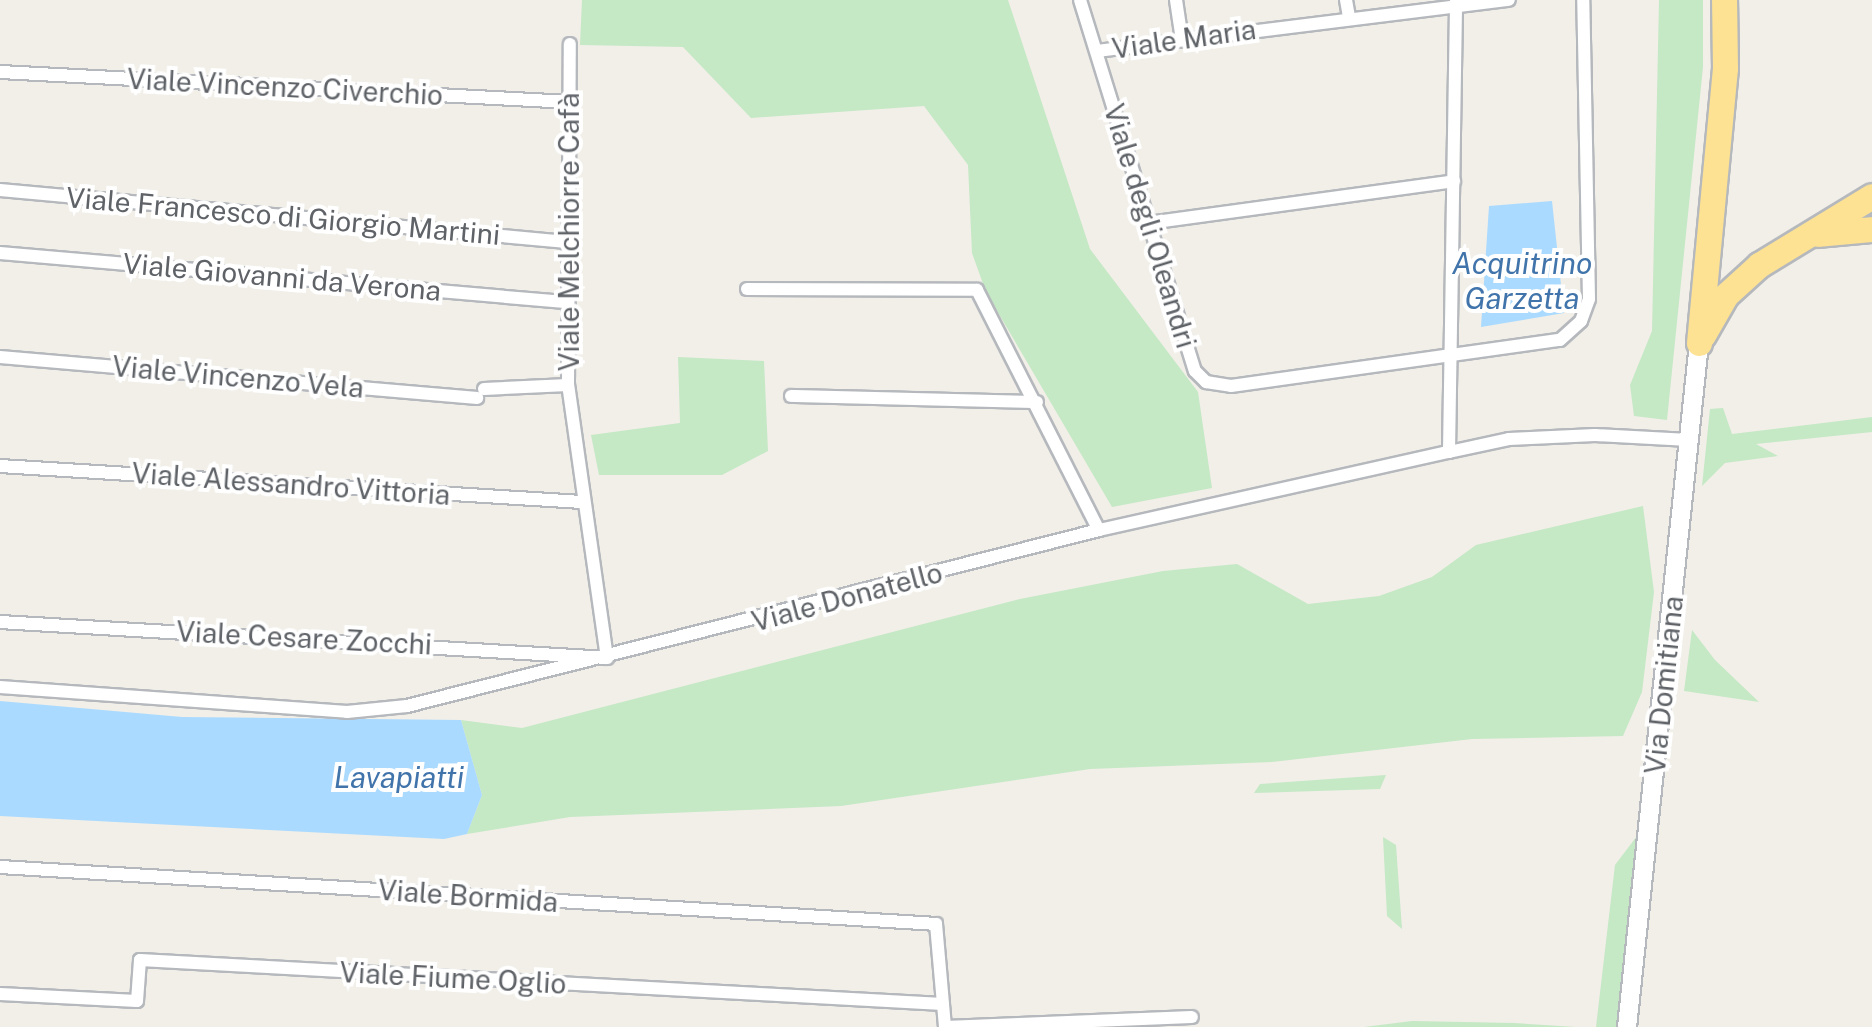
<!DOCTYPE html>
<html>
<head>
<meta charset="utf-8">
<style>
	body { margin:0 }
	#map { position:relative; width:1872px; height:1027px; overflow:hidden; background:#f1efe8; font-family:"Public Sans",sans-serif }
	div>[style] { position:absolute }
	.green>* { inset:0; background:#c5e8c5 }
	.water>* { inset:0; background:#aadaff }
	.roads { filter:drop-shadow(2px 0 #b5b8bc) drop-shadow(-2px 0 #b5b8bc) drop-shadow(0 2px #b5b8bc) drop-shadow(0 -2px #b5b8bc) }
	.street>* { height:12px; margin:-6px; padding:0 6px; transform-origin:6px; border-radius:6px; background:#fff }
	.secondary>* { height:18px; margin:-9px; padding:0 9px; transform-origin:9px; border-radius:9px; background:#fff }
	.highway>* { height:25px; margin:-12.5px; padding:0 12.5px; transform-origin:12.5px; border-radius:12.5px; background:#fde293 }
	span { translate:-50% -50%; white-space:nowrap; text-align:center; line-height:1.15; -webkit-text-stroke:8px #fff; paint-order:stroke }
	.street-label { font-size:28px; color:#5f6368 }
	.water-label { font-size:30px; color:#4174aa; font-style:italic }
</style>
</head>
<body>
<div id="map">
	<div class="green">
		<div style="clip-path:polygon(582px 0,1008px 0,1090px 249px,1198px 392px,1212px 488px,1112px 507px,986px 292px,972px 253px,968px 165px,924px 106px,751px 118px,683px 47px,580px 45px)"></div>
		<div style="clip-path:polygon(1659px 0,1703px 0,1703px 67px,1667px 420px,1634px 416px,1630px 385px,1652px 331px)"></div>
		<div style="clip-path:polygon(678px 357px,764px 361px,768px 451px,722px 475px,599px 475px,591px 435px,680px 423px)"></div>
		<div style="clip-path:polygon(1723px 408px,1732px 434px,1872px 417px,1872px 432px,1756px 444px,1778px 456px,1725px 463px,1702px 486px,1710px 409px)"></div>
		<div style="clip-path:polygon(1643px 506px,1654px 592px,1642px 692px,1623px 736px,1472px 739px,1272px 762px,1090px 769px,841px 806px,570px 817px,467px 834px,482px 795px,461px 720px,522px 728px,1020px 599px,1163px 571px,1237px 564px,1308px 604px,1379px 596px,1432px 577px,1476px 545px)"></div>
		<div style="clip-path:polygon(1692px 630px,1715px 660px,1759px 702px,1684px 691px)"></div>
		<div style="clip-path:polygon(1386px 775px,1380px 789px,1254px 793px,1260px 784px)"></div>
		<div style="clip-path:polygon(1640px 832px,1618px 1027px,1596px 1027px,1615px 865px)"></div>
		<div style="clip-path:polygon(1383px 837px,1396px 845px,1402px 929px,1387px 916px)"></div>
		<div style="clip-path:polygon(1412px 1021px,1514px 1023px,1576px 1027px,1364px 1027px)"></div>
	</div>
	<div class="water">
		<div style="clip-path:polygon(1552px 201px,1564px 313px,1481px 327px,1489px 206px)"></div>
		<div style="clip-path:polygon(0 701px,182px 717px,461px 720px,482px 795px,467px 834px,444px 839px,0 816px)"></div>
	</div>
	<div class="roads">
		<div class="street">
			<div style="left:1080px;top:0;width:388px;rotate:72.8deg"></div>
			<div style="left:1195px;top:371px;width:16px;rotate:45deg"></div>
			<div style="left:1206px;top:382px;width:25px;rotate:9deg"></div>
			<div style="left:1231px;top:386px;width:332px;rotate:-8deg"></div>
			<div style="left:1560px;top:340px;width:28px;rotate:-42deg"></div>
			<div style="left:1581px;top:321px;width:23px;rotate:-70deg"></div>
			<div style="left:1589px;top:299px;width:299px;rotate:-91.1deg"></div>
			<div style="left:1176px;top:0;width:40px;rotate:81.5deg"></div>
			<div style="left:1346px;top:0;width:17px;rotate:80deg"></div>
			<div style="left:1097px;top:51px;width:415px;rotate:-7.1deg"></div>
			<div style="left:0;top:72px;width:571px;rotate:3.01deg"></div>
			<div style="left:0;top:190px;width:569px;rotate:5.24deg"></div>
			<div style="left:1149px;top:223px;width:308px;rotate:-7.8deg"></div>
			<div style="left:0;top:253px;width:567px;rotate:4.96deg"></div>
			<div style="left:747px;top:289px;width:230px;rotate:0.2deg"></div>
			<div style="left:977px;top:290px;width:269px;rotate:63.1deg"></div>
			<div style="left:0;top:357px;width:479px;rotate:4.9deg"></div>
			<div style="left:484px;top:389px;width:84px;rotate:-2.7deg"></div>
			<div style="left:791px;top:396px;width:246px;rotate:1.4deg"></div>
			<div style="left:1449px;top:452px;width:452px;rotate:-89.1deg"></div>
			<div style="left:0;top:466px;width:583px;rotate:3.54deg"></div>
			<div style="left:0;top:622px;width:608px;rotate:3.39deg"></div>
			<div style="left:607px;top:658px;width:276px;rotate:-98.1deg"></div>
			<div style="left:568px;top:385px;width:341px;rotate:-89.7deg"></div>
			<div style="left:0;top:687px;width:348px;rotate:4.1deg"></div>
			<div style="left:347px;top:712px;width:60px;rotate:-5.7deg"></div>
			<div style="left:407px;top:706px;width:714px;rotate:-14.27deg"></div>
			<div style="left:1099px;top:530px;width:359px;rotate:-12.6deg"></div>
			<div style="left:1449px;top:452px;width:61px;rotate:-12.2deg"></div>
			<div style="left:1509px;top:439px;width:86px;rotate:-2.7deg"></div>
			<div style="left:1595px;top:435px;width:94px;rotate:3deg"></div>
			<div style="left:0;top:867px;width:938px;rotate:3.48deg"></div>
			<div style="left:936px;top:924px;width:103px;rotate:85deg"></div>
			<div style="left:945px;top:1027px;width:247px;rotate:-2.3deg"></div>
			<div style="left:0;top:994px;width:137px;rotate:2.9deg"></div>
			<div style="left:137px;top:1001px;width:41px;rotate:-85.8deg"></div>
			<div style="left:140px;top:960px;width:804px;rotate:3.14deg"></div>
		</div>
		<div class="secondary">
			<div style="left:1627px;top:1027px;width:688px;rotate:-83.99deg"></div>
		</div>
		<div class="highway">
			<div style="left:1818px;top:234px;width:54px;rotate:-5.3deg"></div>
			<div style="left:1703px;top:335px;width:46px;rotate:-60.1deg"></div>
			<div style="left:1726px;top:295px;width:45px;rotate:-42.3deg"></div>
			<div style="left:1759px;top:265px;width:132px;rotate:-31.4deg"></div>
			<div style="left:1699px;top:343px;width:276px;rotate:-84.6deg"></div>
			<div style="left:1725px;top:68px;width:68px;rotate:-90.8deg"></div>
		</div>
	</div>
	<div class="street-label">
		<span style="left:1184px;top:39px;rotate:-8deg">Viale Maria</span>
		<span style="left:285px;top:87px;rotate:3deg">Viale Vincenzo Civerchio</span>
		<span style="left:283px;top:216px;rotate:5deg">Viale Francesco di Giorgio Martini</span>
		<span style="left:1150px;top:226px;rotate:73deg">Viale degli Oleandri</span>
		<span style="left:569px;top:232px;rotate:-90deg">Viale Melchiorre Cafà</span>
		<span style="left:282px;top:277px;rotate:5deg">Viale Giovanni da Verona</span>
		<span style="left:238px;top:377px;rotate:5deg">Viale Vincenzo Vela</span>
		<span style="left:291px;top:484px;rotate:4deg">Viale Alessandro Vittoria</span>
		<span style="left:847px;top:597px;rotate:-15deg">Viale Donatello</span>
		<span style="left:304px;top:638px;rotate:3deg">Viale Cesare Zocchi</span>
		<span style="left:1664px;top:685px;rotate:-84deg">Via Domitiana</span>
		<span style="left:468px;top:896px;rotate:4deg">Viale Bormida</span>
		<span style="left:453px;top:978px;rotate:3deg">Viale Fiume Oglio</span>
	</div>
	<div class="water-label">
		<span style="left:1522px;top:280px">Acquitrino<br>Garzetta</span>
		<span style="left:399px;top:777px">Lavapiatti</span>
	</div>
</div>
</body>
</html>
